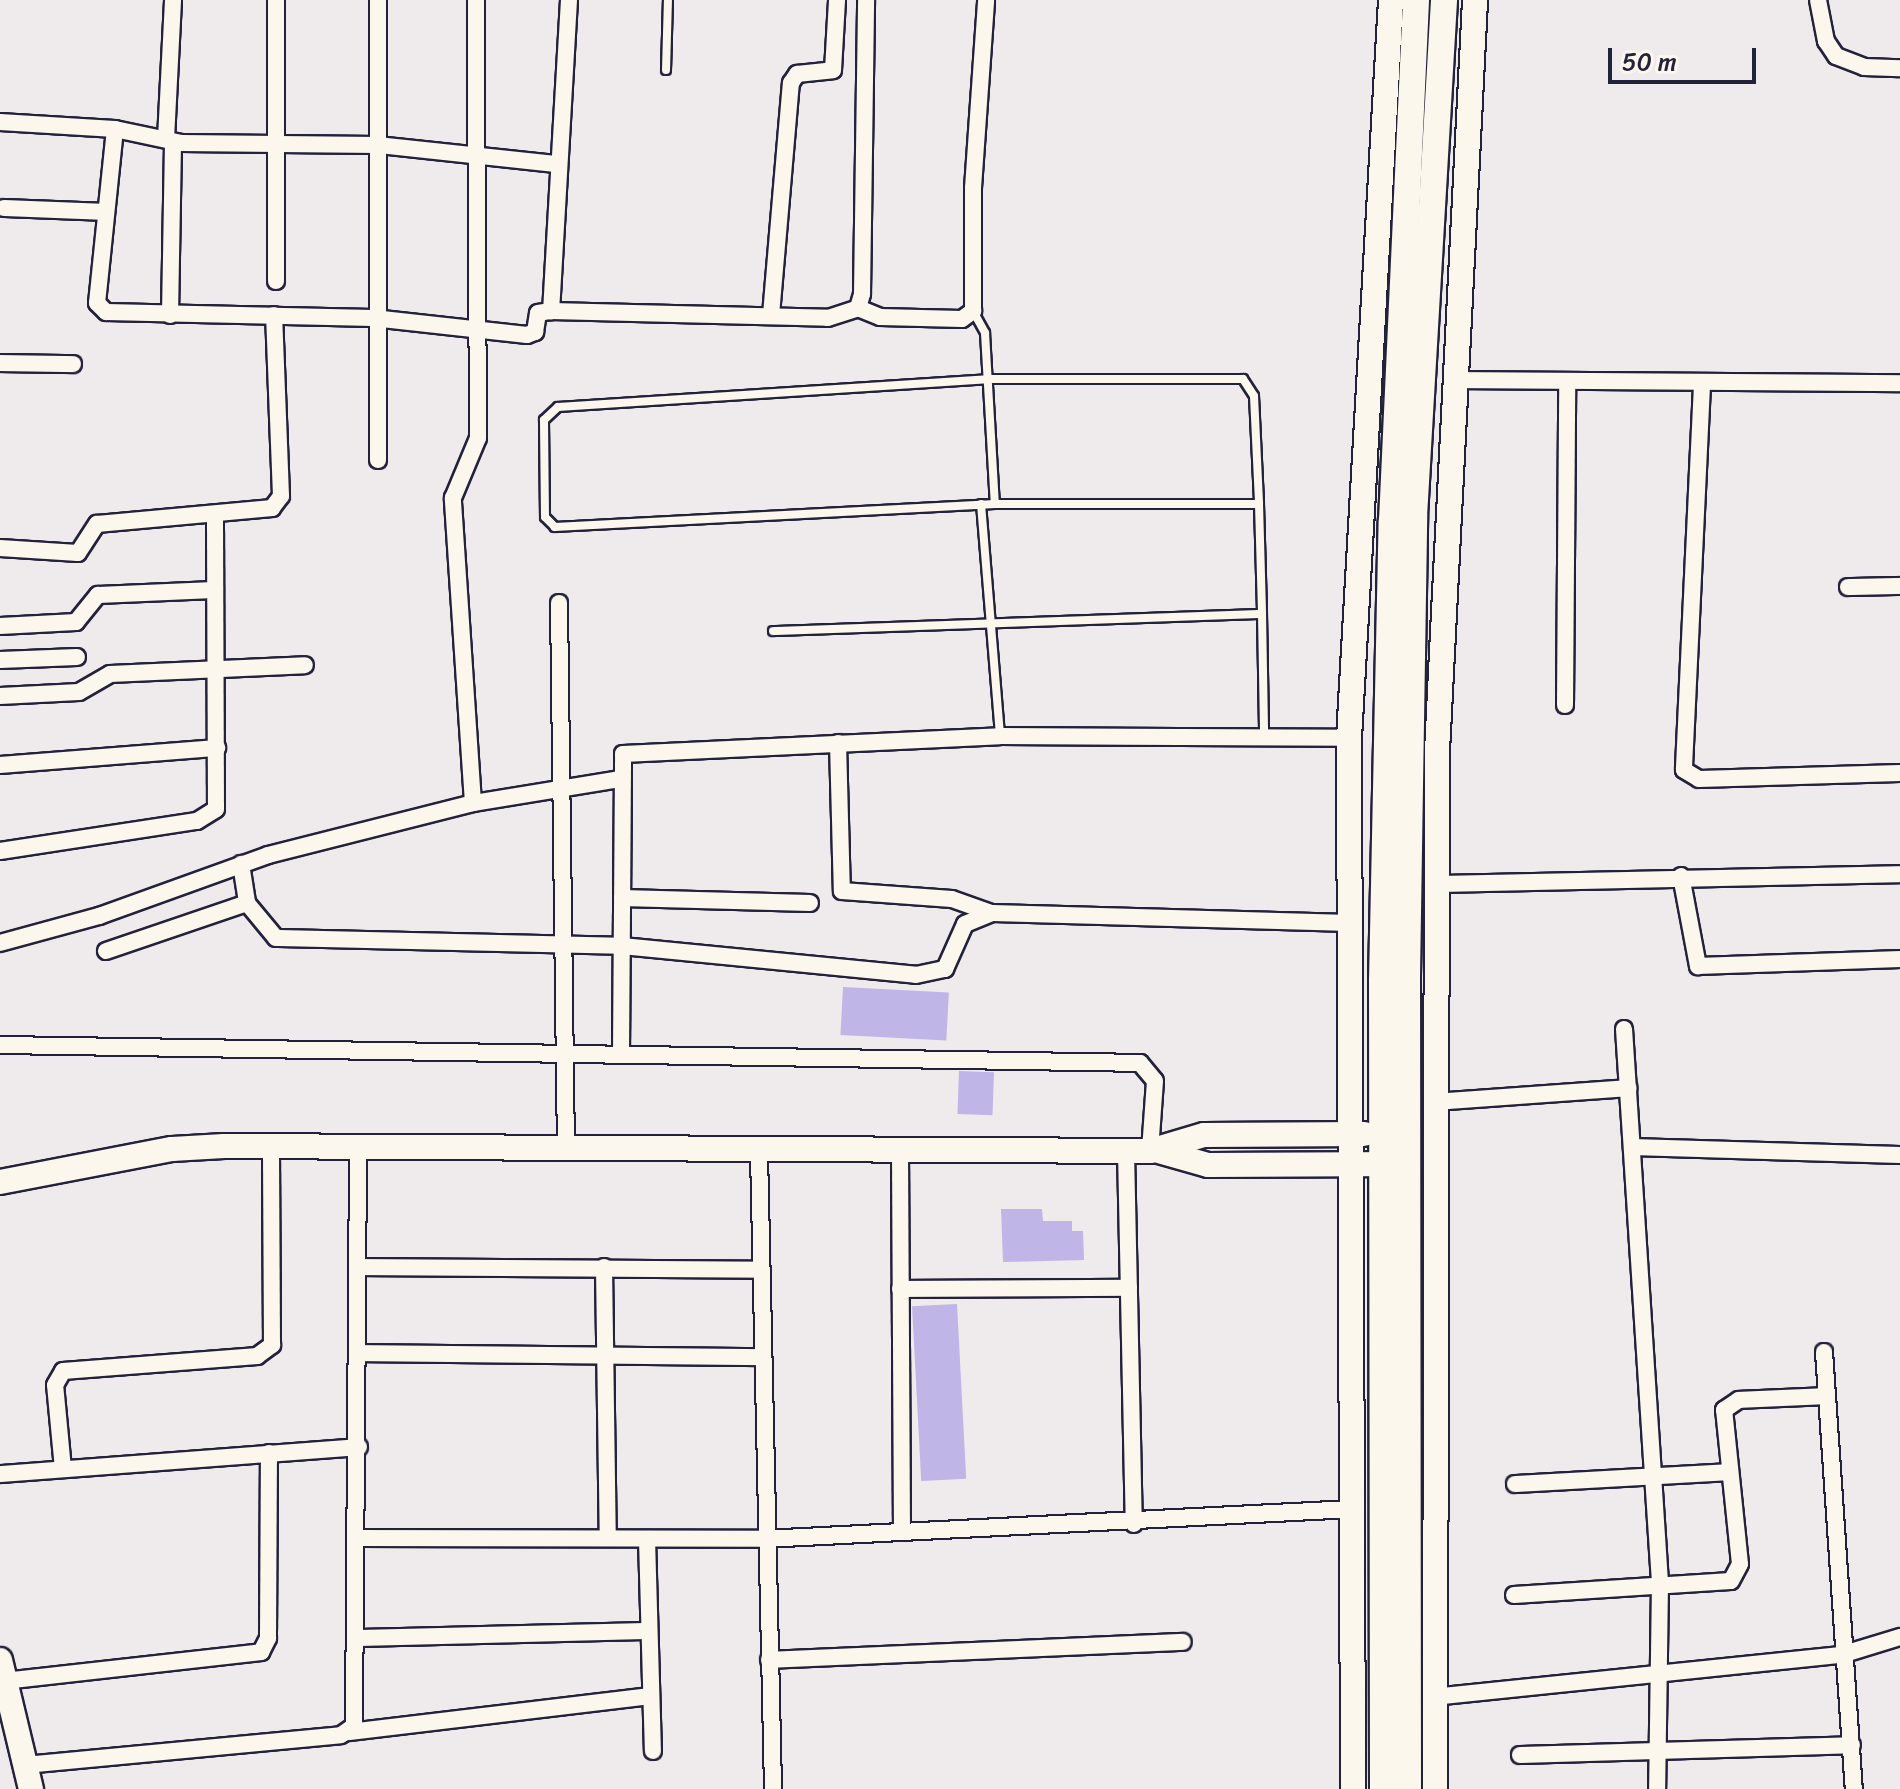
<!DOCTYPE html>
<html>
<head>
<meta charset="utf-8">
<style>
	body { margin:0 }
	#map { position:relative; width:1900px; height:1789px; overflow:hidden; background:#efeaeb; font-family:Sriracha,sans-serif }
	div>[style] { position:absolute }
	.building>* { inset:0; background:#c0b5e7; transform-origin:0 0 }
	.roads { filter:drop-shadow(2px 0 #22223b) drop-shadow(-2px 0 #22223b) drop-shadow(0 2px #22223b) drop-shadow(0 -2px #22223b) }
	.lane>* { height:8px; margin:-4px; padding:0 4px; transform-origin:4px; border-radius:4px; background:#fbf7ec }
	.street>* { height:16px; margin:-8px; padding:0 8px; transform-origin:8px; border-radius:8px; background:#fbf7ec }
	.secondary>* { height:24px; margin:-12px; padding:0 12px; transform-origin:12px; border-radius:12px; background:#fbf7ec }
	.primary>* { height:26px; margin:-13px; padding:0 13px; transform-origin:13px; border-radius:13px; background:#fbf7ec }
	span { translate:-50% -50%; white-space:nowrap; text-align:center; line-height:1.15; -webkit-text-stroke:8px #fbf7ec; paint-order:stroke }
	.scale { position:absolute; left:1608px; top:48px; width:148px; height:36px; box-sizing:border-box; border:4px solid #22223b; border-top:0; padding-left:10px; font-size:24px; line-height:28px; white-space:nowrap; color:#22223b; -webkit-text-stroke:6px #fbf7ec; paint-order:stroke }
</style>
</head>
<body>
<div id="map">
	<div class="building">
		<div style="left:843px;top:987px;width:106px;height:48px;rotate:3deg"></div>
		<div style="left:959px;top:1071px;width:35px;height:43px;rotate:2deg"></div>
		<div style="clip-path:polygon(1001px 1209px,1042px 1209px,1043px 1221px,1072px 1221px,1072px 1231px,1083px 1231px,1084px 1260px,1003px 1262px)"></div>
		<div style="left:957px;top:1304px;width:175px;height:45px;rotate:87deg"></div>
	</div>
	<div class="roads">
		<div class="lane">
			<div style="left:666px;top:70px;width:70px;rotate:-88.4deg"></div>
			<div style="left:973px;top:311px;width:25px;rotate:61deg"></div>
			<div style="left:985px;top:333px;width:171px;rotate:86.7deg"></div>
			<div style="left:981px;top:504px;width:233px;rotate:85.3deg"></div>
			<div style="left:1259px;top:504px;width:264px;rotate:180deg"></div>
			<div style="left:995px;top:504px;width:441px;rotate:177deg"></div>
			<div style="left:555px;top:527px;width:14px;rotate:-135deg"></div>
			<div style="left:545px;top:517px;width:97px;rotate:-90.6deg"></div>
			<div style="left:544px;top:420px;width:19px;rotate:-43deg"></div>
			<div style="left:558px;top:407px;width:430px;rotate:-3.7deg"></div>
			<div style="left:987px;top:379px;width:256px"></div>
			<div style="left:1243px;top:379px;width:20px;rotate:57deg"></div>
			<div style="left:1254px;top:396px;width:108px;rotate:87.3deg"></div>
			<div style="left:1259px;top:504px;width:110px;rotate:88.4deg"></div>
			<div style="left:1262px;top:614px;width:119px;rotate:89deg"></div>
			<div style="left:773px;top:631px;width:489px;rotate:-2deg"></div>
		</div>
		<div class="street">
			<div style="left:378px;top:0;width:460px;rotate:90deg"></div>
			<div style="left:569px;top:0;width:312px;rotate:93.3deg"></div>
			<div style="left:551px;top:311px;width:277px;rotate:1.4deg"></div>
			<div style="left:828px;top:318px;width:32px;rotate:-18deg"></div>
			<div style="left:858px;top:308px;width:15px;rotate:-74deg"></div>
			<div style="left:862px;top:294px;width:294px;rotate:-89.2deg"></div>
			<div style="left:1818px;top:0;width:42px;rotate:79deg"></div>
			<div style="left:1826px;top:41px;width:18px;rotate:56deg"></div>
			<div style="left:1836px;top:56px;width:30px;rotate:21deg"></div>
			<div style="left:1864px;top:67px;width:36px;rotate:2deg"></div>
			<div style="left:0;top:122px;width:115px;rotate:3.5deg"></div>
			<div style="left:115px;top:129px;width:67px;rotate:12deg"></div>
			<div style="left:181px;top:143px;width:197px;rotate:0.6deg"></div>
			<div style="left:378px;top:145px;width:180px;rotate:6.1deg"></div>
			<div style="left:115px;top:129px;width:175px;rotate:95.9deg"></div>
			<div style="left:97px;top:303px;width:13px;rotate:45deg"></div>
			<div style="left:106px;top:312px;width:267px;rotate:1.3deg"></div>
			<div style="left:373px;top:318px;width:155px;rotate:6.3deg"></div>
			<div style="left:527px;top:335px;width:9px;rotate:-21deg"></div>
			<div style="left:535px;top:332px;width:19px;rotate:-81deg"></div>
			<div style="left:538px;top:313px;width:13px;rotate:-9deg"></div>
			<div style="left:166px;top:139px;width:139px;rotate:-87.1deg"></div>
			<div style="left:4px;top:208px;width:102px;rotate:2.2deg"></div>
			<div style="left:276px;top:281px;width:281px;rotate:-90deg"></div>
			<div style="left:858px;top:308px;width:24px;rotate:22deg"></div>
			<div style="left:880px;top:317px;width:82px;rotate:1.4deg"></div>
			<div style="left:962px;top:319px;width:14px;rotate:-36deg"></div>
			<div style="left:973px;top:311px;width:123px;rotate:-90deg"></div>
			<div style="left:973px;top:188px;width:188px;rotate:-86deg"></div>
			<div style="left:170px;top:315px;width:173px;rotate:-89deg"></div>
			<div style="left:771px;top:315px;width:233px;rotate:-85.1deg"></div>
			<div style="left:791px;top:83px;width:11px;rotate:-56deg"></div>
			<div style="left:797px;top:74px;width:36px;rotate:-6deg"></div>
			<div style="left:833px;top:70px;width:70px;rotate:-86.7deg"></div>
			<div style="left:0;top:363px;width:73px;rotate:0.8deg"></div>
			<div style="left:1457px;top:380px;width:443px;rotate:0.4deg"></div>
			<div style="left:1702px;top:385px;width:385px;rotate:92.7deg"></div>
			<div style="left:1684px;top:770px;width:17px;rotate:31deg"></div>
			<div style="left:1699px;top:779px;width:201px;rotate:-1.7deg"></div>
			<div style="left:0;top:548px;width:78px;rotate:3.7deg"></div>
			<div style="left:78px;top:553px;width:35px;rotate:-57deg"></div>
			<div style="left:97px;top:524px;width:176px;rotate:-5.2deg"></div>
			<div style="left:272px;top:508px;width:15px;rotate:-53deg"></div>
			<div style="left:281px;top:496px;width:181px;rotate:-92.2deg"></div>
			<div style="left:1848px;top:587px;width:52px;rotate:-1.1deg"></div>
			<div style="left:559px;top:603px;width:548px;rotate:89.27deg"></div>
			<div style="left:0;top:626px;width:76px;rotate:-3deg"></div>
			<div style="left:76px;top:622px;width:35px;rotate:-51deg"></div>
			<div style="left:98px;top:595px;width:116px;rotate:-2.5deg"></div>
			<div style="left:0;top:660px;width:77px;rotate:-2.2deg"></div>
			<div style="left:0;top:696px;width:79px;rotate:-2.9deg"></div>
			<div style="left:79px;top:692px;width:36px;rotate:-30deg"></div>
			<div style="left:110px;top:674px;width:195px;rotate:-2.6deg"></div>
			<div style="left:1565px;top:705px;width:322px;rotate:-89.6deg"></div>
			<div style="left:838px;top:743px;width:148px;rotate:88.5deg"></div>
			<div style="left:842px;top:891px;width:110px;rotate:4.2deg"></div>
			<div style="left:952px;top:899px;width:41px;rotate:19.7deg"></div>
			<div style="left:0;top:765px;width:218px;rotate:-4.5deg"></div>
			<div style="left:473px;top:803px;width:306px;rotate:-93.8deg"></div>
			<div style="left:453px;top:498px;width:65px;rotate:-67.4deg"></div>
			<div style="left:478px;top:438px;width:438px;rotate:-90.3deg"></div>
			<div style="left:0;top:851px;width:199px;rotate:-8.7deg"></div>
			<div style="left:197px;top:821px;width:22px;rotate:-32deg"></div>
			<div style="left:216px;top:809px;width:294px;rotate:-90.2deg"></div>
			<div style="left:241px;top:864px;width:39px;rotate:81deg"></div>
			<div style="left:1681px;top:876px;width:92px;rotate:79.3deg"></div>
			<div style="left:1698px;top:966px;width:202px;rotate:-2deg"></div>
			<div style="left:1436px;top:884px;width:464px;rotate:-1.2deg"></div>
			<div style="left:622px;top:898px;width:188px;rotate:1.5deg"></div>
			<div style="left:0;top:943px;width:103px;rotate:-15.3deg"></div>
			<div style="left:99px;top:916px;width:180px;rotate:-19.8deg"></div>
			<div style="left:268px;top:855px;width:211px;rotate:-14.2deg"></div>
			<div style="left:473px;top:803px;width:148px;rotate:-9.3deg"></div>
			<div style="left:106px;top:951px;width:149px;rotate:-18.8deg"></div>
			<div style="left:247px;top:903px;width:45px;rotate:50.4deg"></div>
			<div style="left:276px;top:938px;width:346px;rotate:1.3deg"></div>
			<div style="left:622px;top:946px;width:295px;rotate:5.6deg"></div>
			<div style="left:916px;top:975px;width:30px;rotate:-12deg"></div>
			<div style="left:945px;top:969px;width:49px;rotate:-66deg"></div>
			<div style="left:965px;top:924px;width:29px;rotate:-22deg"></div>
			<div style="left:992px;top:913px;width:359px;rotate:1.6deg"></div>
			<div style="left:1624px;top:1029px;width:555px;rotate:86.28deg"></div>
			<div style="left:1660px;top:1583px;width:206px;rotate:90.8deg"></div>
			<div style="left:0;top:1045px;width:1140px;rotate:0.9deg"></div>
			<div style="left:1140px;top:1063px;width:23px;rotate:50deg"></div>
			<div style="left:1155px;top:1081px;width:70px;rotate:94.1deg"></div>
			<div style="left:621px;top:1053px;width:299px;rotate:-89.6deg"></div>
			<div style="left:623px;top:754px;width:377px;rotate:-2.7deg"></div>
			<div style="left:1000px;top:736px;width:349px;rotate:0.3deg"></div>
			<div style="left:1435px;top:1102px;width:194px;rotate:-4.1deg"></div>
			<div style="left:1632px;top:1147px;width:268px;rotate:1.7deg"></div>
			<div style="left:900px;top:1151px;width:379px;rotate:89.7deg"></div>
			<div style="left:1126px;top:1151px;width:373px;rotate:88.8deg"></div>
			<div style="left:759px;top:1152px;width:637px;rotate:88.74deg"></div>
			<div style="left:361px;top:1267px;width:398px;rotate:0.4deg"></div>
			<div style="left:604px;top:1267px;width:271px;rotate:89.2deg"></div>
			<div style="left:900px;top:1289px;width:229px;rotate:-0.3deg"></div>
			<div style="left:1824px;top:1352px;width:438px;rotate:86.1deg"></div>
			<div style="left:360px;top:1353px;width:401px;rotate:0.6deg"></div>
			<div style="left:63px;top:1469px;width:84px;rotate:-95.4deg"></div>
			<div style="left:55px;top:1385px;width:16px;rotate:-60deg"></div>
			<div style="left:63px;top:1371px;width:195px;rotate:-4.4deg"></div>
			<div style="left:257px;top:1356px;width:19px;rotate:-36deg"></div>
			<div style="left:272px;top:1345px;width:199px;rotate:-90.3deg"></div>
			<div style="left:0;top:1474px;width:360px;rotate:-4.3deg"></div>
			<div style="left:1515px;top:1484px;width:213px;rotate:-3.2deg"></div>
			<div style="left:360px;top:1538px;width:404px;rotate:0.1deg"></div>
			<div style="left:764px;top:1539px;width:589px;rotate:-2.92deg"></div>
			<div style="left:647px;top:1539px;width:212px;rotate:88.4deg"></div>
			<div style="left:1514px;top:1595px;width:217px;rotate:-3.7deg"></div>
			<div style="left:1731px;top:1581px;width:19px;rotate:-62deg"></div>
			<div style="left:1740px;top:1564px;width:155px;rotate:-95.9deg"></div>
			<div style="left:1724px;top:1410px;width:18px;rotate:-34deg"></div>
			<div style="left:1739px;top:1400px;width:87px;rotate:-2.6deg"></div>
			<div style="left:357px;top:1638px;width:291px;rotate:-1.4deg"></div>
			<div style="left:769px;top:1660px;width:414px;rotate:-2.5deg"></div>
			<div style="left:4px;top:1681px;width:259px;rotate:-6.4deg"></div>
			<div style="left:261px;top:1652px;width:16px;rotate:-63deg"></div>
			<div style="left:268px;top:1638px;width:185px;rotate:-89.7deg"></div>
			<div style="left:1433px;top:1697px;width:410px;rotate:-5.9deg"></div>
			<div style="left:1841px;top:1655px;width:62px;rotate:-17deg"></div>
			<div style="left:349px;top:1732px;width:304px;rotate:-6.8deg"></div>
			<div style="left:1520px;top:1755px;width:332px;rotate:-1.7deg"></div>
			<div style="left:25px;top:1765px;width:317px;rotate:-5.4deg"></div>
			<div style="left:341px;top:1735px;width:16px;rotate:-35deg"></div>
			<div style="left:354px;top:1726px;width:578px;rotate:-89.6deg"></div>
		</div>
		<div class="secondary">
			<div style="left:1155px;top:1150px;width:55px;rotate:15.8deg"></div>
			<div style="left:1208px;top:1165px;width:194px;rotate:-0.3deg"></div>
			<div style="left:0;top:1182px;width:175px;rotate:-10.9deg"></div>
			<div style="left:172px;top:1149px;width:52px;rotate:-3.3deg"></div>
			<div style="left:224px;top:1146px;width:926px;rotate:0.31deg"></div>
			<div style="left:1150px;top:1151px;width:56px;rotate:-16.5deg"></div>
			<div style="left:1204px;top:1135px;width:160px;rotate:-0.4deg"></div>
			<div style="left:0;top:1660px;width:133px;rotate:76.5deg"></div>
			<div style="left:1353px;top:1789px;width:1051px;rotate:-90.22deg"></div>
			<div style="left:1349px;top:738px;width:739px;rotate:-86.74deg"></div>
			<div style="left:1435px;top:1789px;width:1038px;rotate:-89.89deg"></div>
			<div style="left:1437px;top:751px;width:752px;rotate:-87.1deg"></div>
		</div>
		<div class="primary">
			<div style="left:1383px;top:1789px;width:808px;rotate:-90.07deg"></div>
			<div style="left:1382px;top:981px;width:460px;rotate:-88.8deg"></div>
			<div style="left:1392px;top:521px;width:522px;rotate:-87.36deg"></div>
			<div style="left:1408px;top:1789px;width:813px;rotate:-90.07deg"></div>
			<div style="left:1407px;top:976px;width:460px;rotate:-89.1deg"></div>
			<div style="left:1414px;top:516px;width:517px;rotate:-86.67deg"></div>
		</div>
	</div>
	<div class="scale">50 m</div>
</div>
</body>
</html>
